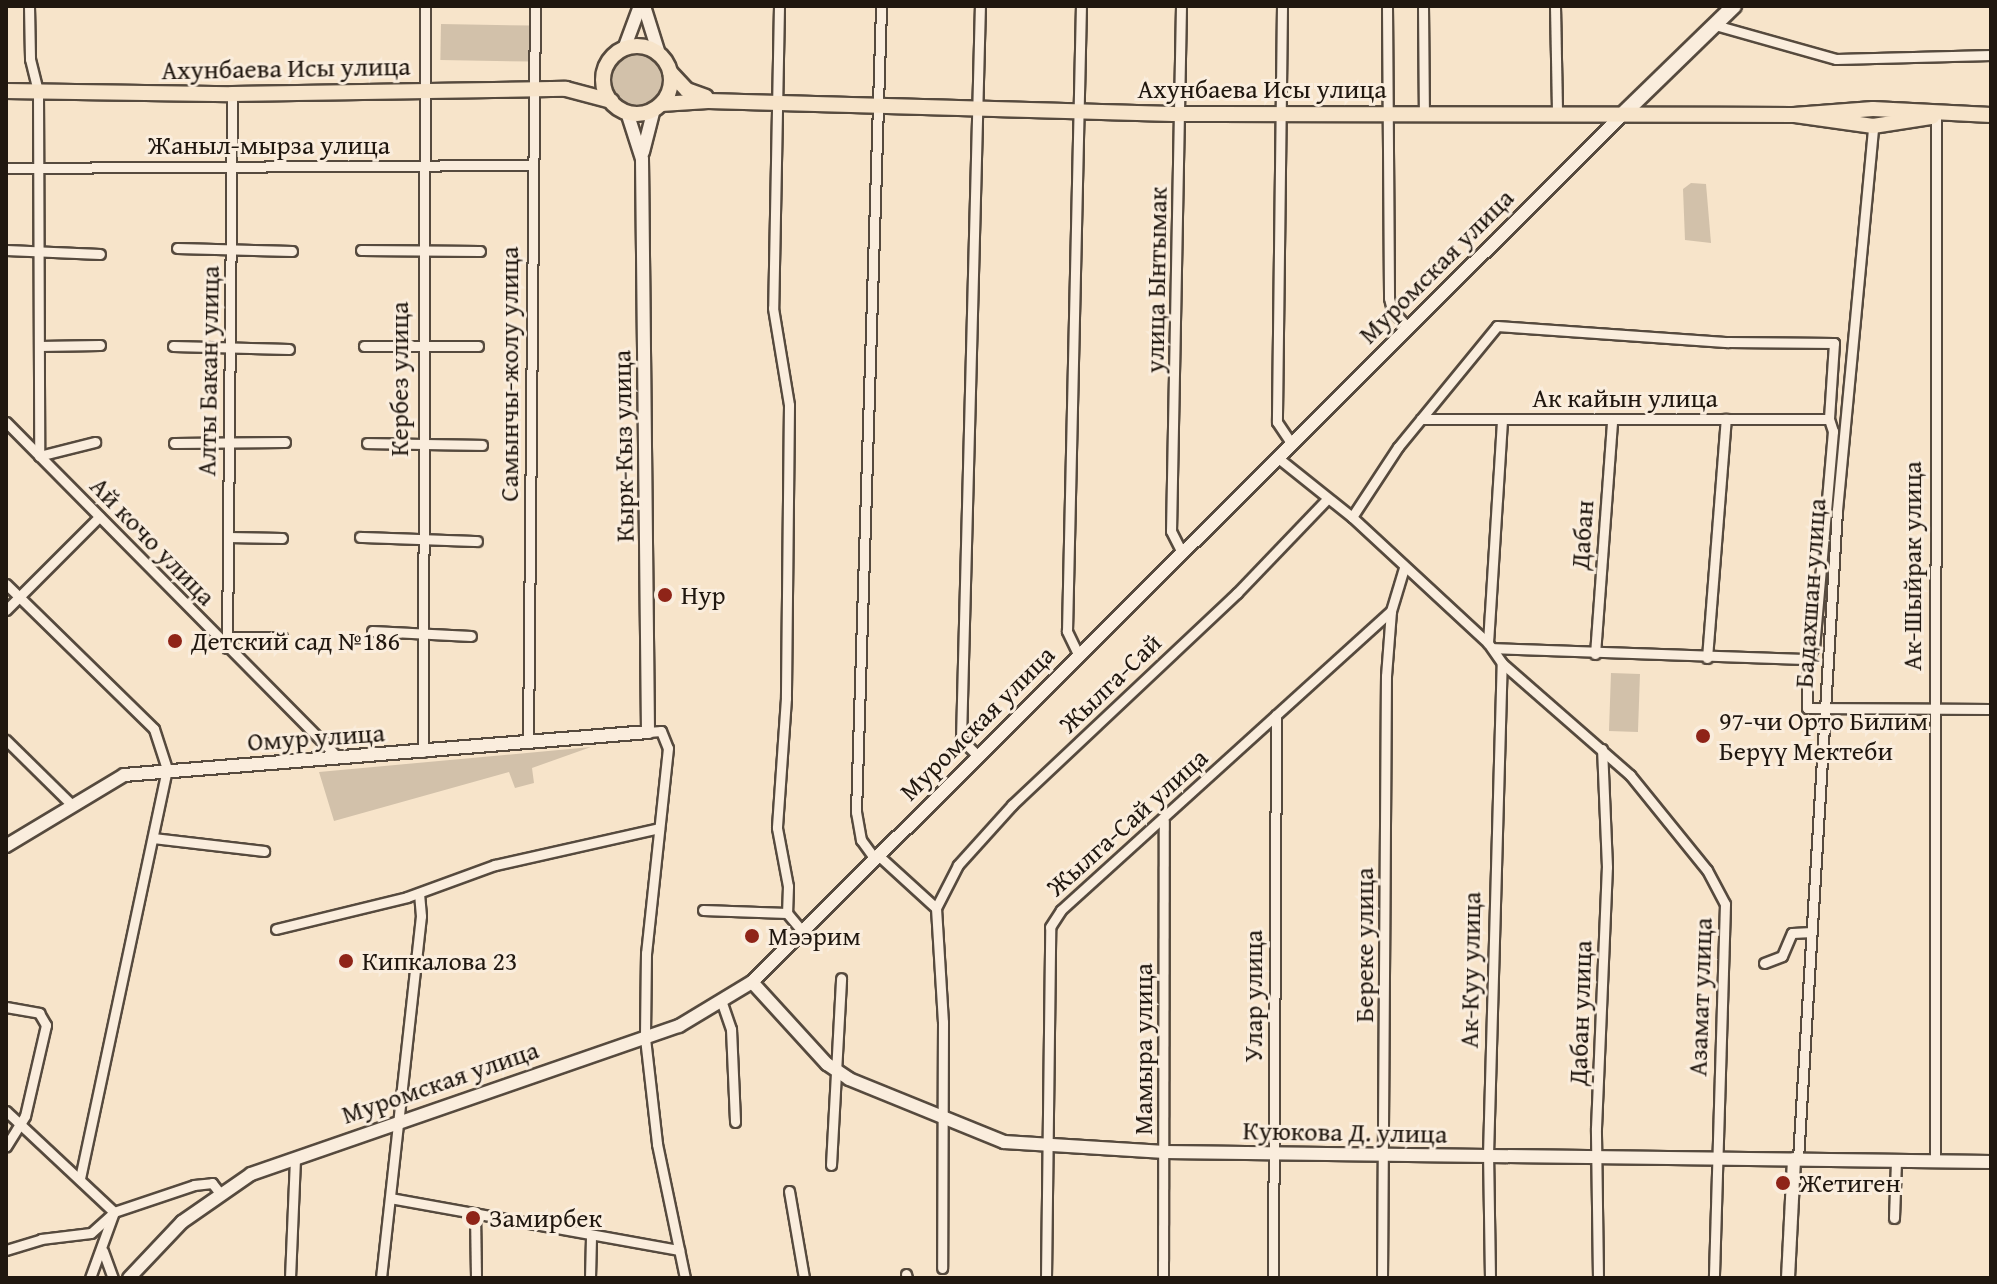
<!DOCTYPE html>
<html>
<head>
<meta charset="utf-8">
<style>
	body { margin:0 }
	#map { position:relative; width:1997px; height:1284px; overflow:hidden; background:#f7e4ca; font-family:"Gentium Book Plus",serif }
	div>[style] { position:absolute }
	.green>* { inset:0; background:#d2c1aa; transform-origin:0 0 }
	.round { border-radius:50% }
	.roads { filter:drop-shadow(2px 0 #564a3e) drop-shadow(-2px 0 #564a3e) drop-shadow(0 2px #564a3e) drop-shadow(0 -2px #564a3e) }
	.minor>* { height:9px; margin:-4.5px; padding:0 4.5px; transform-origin:4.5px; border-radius:4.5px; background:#faeddd }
	.tertiary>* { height:12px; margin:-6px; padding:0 6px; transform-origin:6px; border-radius:6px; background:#faeddd }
	.secondary>* { height:14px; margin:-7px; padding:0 7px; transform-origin:7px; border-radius:7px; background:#faeddd }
	.primary>* { height:14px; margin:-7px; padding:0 7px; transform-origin:7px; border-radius:7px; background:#f7e4ca }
	.primary>.ring { margin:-7px; padding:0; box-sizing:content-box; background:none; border:14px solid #f7e4ca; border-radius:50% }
	.dots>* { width:22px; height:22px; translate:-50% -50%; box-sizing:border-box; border:4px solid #faeddd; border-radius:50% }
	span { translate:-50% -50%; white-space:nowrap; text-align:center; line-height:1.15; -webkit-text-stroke:6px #faeddd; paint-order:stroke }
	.street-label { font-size:26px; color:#20170f }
	.poi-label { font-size:26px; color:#20170f }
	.left { translate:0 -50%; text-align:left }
	.frame { position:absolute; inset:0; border:8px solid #20170f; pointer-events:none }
</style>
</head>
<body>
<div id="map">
	<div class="green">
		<div style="left:441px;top:24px;width:91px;height:36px;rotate:1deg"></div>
		<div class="round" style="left:610px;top:53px;width:54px;height:54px"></div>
		<div style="clip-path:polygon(1691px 183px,1706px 184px,1711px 243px,1685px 240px,1683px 189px)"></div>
		<div style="left:1611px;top:673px;width:29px;height:58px;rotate:2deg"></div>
		<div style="clip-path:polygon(591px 747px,532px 768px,534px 783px,515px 788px,509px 772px,334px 821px,319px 772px)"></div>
	</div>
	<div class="roads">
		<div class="minor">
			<div style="left:29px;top:6px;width:53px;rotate:88.9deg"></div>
			<div style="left:30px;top:59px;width:34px;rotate:76deg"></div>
			<div style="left:38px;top:92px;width:364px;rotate:89.8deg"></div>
			<div style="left:39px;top:456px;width:58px;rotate:-14deg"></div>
			<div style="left:779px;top:6px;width:302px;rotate:91.1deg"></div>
			<div style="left:773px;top:308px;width:98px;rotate:80.6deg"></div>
			<div style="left:789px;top:405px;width:293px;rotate:90.6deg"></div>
			<div style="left:786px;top:698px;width:130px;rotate:94deg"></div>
			<div style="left:777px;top:828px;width:59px;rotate:79.3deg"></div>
			<div style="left:788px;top:886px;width:27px;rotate:92deg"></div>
			<div style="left:787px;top:913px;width:23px;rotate:50deg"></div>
			<div style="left:1181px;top:6px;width:525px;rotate:91.09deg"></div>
			<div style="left:1171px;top:531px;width:25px;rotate:63deg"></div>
			<div style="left:1282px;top:6px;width:416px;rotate:90.7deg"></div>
			<div style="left:1277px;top:422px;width:25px;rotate:56deg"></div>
			<div style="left:1387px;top:6px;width:292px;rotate:89.6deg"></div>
			<div style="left:1389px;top:298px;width:12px;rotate:76deg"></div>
			<div style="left:1392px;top:310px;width:24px;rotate:48deg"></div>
			<div style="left:1423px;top:6px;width:106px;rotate:89.5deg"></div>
			<div style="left:1555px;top:6px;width:106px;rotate:88.9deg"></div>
			<div style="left:1715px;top:25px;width:126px;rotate:15.7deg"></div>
			<div style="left:1836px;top:59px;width:155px;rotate:-1.5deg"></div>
			<div style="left:6px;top:168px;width:526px;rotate:-0.33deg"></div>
			<div style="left:177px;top:248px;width:115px;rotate:1.5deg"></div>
			<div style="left:6px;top:250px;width:94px;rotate:2.4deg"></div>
			<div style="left:361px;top:250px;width:119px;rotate:0.5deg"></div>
			<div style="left:39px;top:346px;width:61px;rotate:-0.9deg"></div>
			<div style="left:173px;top:346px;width:116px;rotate:1.5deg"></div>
			<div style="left:364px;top:346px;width:114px"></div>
			<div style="left:1421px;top:419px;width:408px"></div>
			<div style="left:6px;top:422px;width:472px;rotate:45.3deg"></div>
			<div style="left:174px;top:443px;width:111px;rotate:-0.5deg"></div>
			<div style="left:367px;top:443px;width:115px;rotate:1deg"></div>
			<div style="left:1277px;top:457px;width:96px;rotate:38.7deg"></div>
			<div style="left:1352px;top:517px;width:185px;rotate:42.8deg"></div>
			<div style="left:1488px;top:643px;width:24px;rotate:55deg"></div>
			<div style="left:1502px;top:663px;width:170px;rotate:41.2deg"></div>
			<div style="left:1630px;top:775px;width:122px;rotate:51deg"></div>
			<div style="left:1707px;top:870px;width:38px;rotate:62deg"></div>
			<div style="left:1725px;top:904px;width:374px;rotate:91.7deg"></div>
			<div style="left:1352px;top:517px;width:84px;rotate:-56.7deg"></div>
			<div style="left:1398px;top:447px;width:156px;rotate:-50.7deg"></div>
			<div style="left:1497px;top:326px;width:232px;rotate:4deg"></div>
			<div style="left:1728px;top:342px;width:106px;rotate:0.5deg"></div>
			<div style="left:1834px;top:343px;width:76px;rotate:93.8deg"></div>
			<div style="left:1829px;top:419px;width:13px;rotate:72deg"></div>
			<div style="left:1833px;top:431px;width:217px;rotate:95deg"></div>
			<div style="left:1814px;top:647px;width:14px;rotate:120deg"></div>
			<div style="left:1807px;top:659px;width:314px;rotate:-178deg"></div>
			<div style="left:228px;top:537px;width:54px;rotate:1.1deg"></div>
			<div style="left:360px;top:537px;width:117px;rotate:2deg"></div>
			<div style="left:6px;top:584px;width:207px;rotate:44.4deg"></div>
			<div style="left:154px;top:729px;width:42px;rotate:72deg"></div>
			<div style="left:167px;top:769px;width:419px;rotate:102deg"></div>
			<div style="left:6px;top:610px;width:132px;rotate:-45deg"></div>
			<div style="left:372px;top:631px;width:99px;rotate:2.9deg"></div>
			<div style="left:227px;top:637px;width:55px"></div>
			<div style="left:1488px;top:643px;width:223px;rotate:-86.4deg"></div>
			<div style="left:227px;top:648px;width:554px;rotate:-89.48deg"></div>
			<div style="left:1595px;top:654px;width:235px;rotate:-85.8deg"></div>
			<div style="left:1079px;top:656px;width:28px;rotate:-116deg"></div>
			<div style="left:1067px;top:631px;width:625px;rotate:-88.72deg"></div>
			<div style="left:1707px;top:658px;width:240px;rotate:-85.5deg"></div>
			<div style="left:1807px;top:659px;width:49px;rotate:90deg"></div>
			<div style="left:1807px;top:708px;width:184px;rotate:0.3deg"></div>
			<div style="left:648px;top:732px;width:13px;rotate:-4deg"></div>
			<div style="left:661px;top:731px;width:18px;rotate:68deg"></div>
			<div style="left:668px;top:748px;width:206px;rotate:96.1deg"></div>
			<div style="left:646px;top:953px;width:85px;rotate:90.7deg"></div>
			<div style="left:645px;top:1038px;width:107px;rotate:83.5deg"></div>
			<div style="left:657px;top:1144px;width:137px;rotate:78.2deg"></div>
			<div style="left:6px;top:740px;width:91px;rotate:44.6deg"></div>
			<div style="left:528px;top:743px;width:737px;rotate:-89.46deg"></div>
			<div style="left:423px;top:752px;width:746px;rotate:-89.85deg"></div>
			<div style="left:977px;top:755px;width:23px;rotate:-135deg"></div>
			<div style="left:961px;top:739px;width:733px;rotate:-88.52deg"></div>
			<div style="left:153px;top:838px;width:112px;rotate:6.7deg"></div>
			<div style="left:879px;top:856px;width:77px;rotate:42.4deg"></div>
			<div style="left:936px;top:908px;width:114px;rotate:86.5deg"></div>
			<div style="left:943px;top:1022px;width:246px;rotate:90.2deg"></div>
			<div style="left:875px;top:859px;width:24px;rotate:-126deg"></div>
			<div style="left:861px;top:840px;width:28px;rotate:-100deg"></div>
			<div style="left:856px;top:812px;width:806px;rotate:-88.22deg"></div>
			<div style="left:936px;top:908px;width:48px;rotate:-62.9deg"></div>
			<div style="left:958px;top:865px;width:81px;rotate:-48deg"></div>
			<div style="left:1012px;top:805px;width:309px;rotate:-43.3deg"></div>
			<div style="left:1237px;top:593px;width:130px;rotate:-46.2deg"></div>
			<div style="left:703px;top:910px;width:84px;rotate:2deg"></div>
			<div style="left:276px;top:929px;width:135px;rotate:-13.7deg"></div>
			<div style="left:407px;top:897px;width:94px;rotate:-20deg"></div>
			<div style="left:495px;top:865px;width:168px;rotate:-12.7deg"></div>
			<div style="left:1764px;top:963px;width:19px;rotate:-21deg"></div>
			<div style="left:1782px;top:956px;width:25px;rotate:-67deg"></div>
			<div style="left:1792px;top:933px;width:20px;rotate:-3deg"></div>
			<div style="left:722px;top:1003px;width:28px;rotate:71deg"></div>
			<div style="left:731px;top:1029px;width:93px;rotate:87.5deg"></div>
			<div style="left:6px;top:1007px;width:34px;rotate:10deg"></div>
			<div style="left:39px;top:1013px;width:14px;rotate:60deg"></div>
			<div style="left:46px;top:1025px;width:93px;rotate:103deg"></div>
			<div style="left:25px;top:1116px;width:36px;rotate:122deg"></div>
			<div style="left:6px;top:1111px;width:148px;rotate:43.1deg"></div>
			<div style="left:114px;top:1212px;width:70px;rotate:110deg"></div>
			<div style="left:1798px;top:1159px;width:650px;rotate:-86.56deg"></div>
			<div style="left:1837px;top:510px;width:386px;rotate:-84.6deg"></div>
			<div style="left:1935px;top:1161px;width:1045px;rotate:-89.95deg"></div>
			<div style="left:831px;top:1165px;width:187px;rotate:-86.9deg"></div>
			<div style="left:789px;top:1191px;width:88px;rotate:80.2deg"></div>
			<div style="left:390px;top:1198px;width:294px;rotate:10.2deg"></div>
			<div style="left:475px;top:1213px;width:65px;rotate:89.1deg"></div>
			<div style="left:1894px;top:1218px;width:57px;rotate:-88deg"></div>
			<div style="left:6px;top:1250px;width:37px;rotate:-17deg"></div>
			<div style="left:41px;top:1239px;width:50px;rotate:-6.8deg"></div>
			<div style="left:91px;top:1233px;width:31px;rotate:-42deg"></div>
			<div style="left:114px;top:1212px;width:84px;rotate:-18.6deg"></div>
			<div style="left:194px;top:1185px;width:18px;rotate:-6deg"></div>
			<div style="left:212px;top:1183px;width:11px;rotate:52deg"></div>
			<div style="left:103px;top:1251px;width:29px;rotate:70deg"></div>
			<div style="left:906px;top:1274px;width:4px;rotate:76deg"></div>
			<div style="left:290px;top:1278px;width:120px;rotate:-87.6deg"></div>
			<div style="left:381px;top:1278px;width:364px;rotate:-83.7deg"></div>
			<div style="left:421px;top:916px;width:23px;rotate:-95deg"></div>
			<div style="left:590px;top:1278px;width:42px;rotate:-88.6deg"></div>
			<div style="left:1046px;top:1278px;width:351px;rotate:-89.3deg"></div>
			<div style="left:1050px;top:927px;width:20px;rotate:-57deg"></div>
			<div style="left:1061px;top:910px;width:445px;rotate:-42.2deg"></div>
			<div style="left:1391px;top:611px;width:45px;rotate:-73.2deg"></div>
			<div style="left:1163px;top:1278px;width:457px;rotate:-89.9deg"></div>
			<div style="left:1273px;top:1278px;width:563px;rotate:-89.69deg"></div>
			<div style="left:1382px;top:1278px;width:602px;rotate:-89.62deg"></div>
			<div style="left:1386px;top:676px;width:65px;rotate:-85.6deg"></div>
			<div style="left:1490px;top:1278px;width:123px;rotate:-90.9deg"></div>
			<div style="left:1488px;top:1155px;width:492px;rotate:-88.4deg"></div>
			<div style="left:1598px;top:1278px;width:150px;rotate:-90.8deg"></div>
			<div style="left:1596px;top:1128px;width:261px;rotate:-87.6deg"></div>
			<div style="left:1607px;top:867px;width:118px;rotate:-92.4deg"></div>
		</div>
		<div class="tertiary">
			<div style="left:644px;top:6px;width:50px;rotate:72.6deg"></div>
			<div style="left:624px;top:49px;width:46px;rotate:-69.6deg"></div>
			<div style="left:643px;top:152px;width:44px;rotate:-75.7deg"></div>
			<div style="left:6px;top:846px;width:138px;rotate:-31deg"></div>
			<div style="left:124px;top:775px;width:526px;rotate:-4.69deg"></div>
			<div style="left:648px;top:732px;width:573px;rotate:-90.6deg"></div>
			<div style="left:642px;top:159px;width:49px;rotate:-107.7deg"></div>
			<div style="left:752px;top:982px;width:111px;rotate:47.6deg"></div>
			<div style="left:827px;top:1064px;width:27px;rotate:34deg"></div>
			<div style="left:849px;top:1079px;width:167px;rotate:22.1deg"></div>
			<div style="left:1004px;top:1142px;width:161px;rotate:3.6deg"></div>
			<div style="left:1165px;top:1152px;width:826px;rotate:0.69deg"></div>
			<div style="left:129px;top:1278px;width:77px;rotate:-46.6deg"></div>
			<div style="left:182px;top:1222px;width:84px;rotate:-34.8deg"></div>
			<div style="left:251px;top:1174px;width:453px;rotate:-19.1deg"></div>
			<div style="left:679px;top:1026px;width:85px;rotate:-31.1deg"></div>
			<div style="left:752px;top:982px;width:1232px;rotate:-44.9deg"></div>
			<div style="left:1788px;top:1278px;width:119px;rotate:-87.1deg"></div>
		</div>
		<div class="secondary">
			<div style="left:1625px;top:112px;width:152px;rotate:-44.2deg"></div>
		</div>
		<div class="primary">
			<div class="ring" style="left:603px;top:46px;width:54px;height:54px"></div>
			<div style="left:670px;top:72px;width:25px;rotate:47deg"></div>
			<div style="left:687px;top:90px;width:20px;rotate:20deg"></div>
			<div style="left:6px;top:91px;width:226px;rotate:0.8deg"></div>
			<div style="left:232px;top:94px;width:334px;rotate:-0.9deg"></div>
			<div style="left:566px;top:89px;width:47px;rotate:14.9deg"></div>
			<div style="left:661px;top:104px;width:47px;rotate:-3.7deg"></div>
			<div style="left:708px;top:101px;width:474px;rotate:1.6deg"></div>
			<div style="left:1182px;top:114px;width:612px;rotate:0.09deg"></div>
			<div style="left:1794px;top:115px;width:79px;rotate:-4.3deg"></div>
			<div style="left:1873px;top:109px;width:118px;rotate:2.9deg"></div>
			<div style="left:1795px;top:115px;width:79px;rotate:8deg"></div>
			<div style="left:1873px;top:126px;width:60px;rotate:-8.7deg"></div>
		</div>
	</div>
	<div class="dots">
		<div style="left:665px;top:595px;background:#8f2418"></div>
		<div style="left:175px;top:641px;background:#8f2418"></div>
		<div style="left:1703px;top:736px;background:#8f2418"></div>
		<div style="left:752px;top:936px;background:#8f2418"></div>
		<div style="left:346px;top:961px;background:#8f2418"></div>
		<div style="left:1783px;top:1183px;background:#8f2418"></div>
		<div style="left:473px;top:1218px;background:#8f2418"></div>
	</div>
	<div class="street-label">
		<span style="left:286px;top:68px;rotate:-1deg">Ахунбаева Исы улица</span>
		<span style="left:1262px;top:89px">Ахунбаева Исы улица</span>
		<span style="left:269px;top:145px">Жаныл-мырза улица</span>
		<span style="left:1436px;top:266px;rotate:-45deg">Муромская улица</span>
		<span style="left:1156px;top:280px;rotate:-89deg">улица Ынтымак</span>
		<span style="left:208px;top:371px;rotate:-89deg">Алты Бакан улица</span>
		<span style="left:509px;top:374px;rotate:-90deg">Самынчы-жолу улица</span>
		<span style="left:399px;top:379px;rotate:-90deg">Кербез улица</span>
		<span style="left:1625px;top:398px">Ак кайын улица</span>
		<span style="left:623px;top:446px;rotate:-91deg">Кырк-Кыз улица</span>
		<span style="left:1582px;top:535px;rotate:-86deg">Дабан</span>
		<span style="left:153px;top:541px;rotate:46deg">Ай кочо улица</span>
		<span style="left:1912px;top:566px;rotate:-90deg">Ак-Шыйрак улица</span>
		<span style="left:1810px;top:593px;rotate:-86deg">Бадахшан улица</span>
		<span style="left:1110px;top:683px;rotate:-44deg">Жылга-Сай</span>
		<span style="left:977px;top:723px;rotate:-45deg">Муромская улица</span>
		<span style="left:316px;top:737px;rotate:-4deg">Омур улица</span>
		<span style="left:1127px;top:822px;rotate:-42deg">Жылга-Сай улица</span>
		<span style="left:1364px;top:945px;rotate:-90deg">Береке улица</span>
		<span style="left:1470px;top:970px;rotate:-89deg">Ак-Куу улица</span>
		<span style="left:1253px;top:996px;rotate:-90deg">Улар улица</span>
		<span style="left:1700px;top:997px;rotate:-88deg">Азамат улица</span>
		<span style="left:1580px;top:1013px;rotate:-88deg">Дабан улица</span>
		<span style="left:1143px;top:1049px;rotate:-90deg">Мамыра улица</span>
		<span style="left:440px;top:1082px;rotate:-19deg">Муромская улица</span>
		<span style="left:1345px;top:1132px;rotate:1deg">Куюкова Д. улица</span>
	</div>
	<div class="poi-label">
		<span class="left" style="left:681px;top:595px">Нур</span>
		<span class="left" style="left:191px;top:641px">Детский сад №186</span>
		<span class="left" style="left:1719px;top:736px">97-чи Орто Билим<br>Берүү Мектеби</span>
		<span class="left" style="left:768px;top:936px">Мээрим</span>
		<span class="left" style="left:362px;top:961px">Кипкалова 23</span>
		<span class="left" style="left:1799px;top:1183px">Жетиген</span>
		<span class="left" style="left:489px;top:1218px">Замирбек</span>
	</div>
	<div class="frame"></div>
</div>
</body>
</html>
